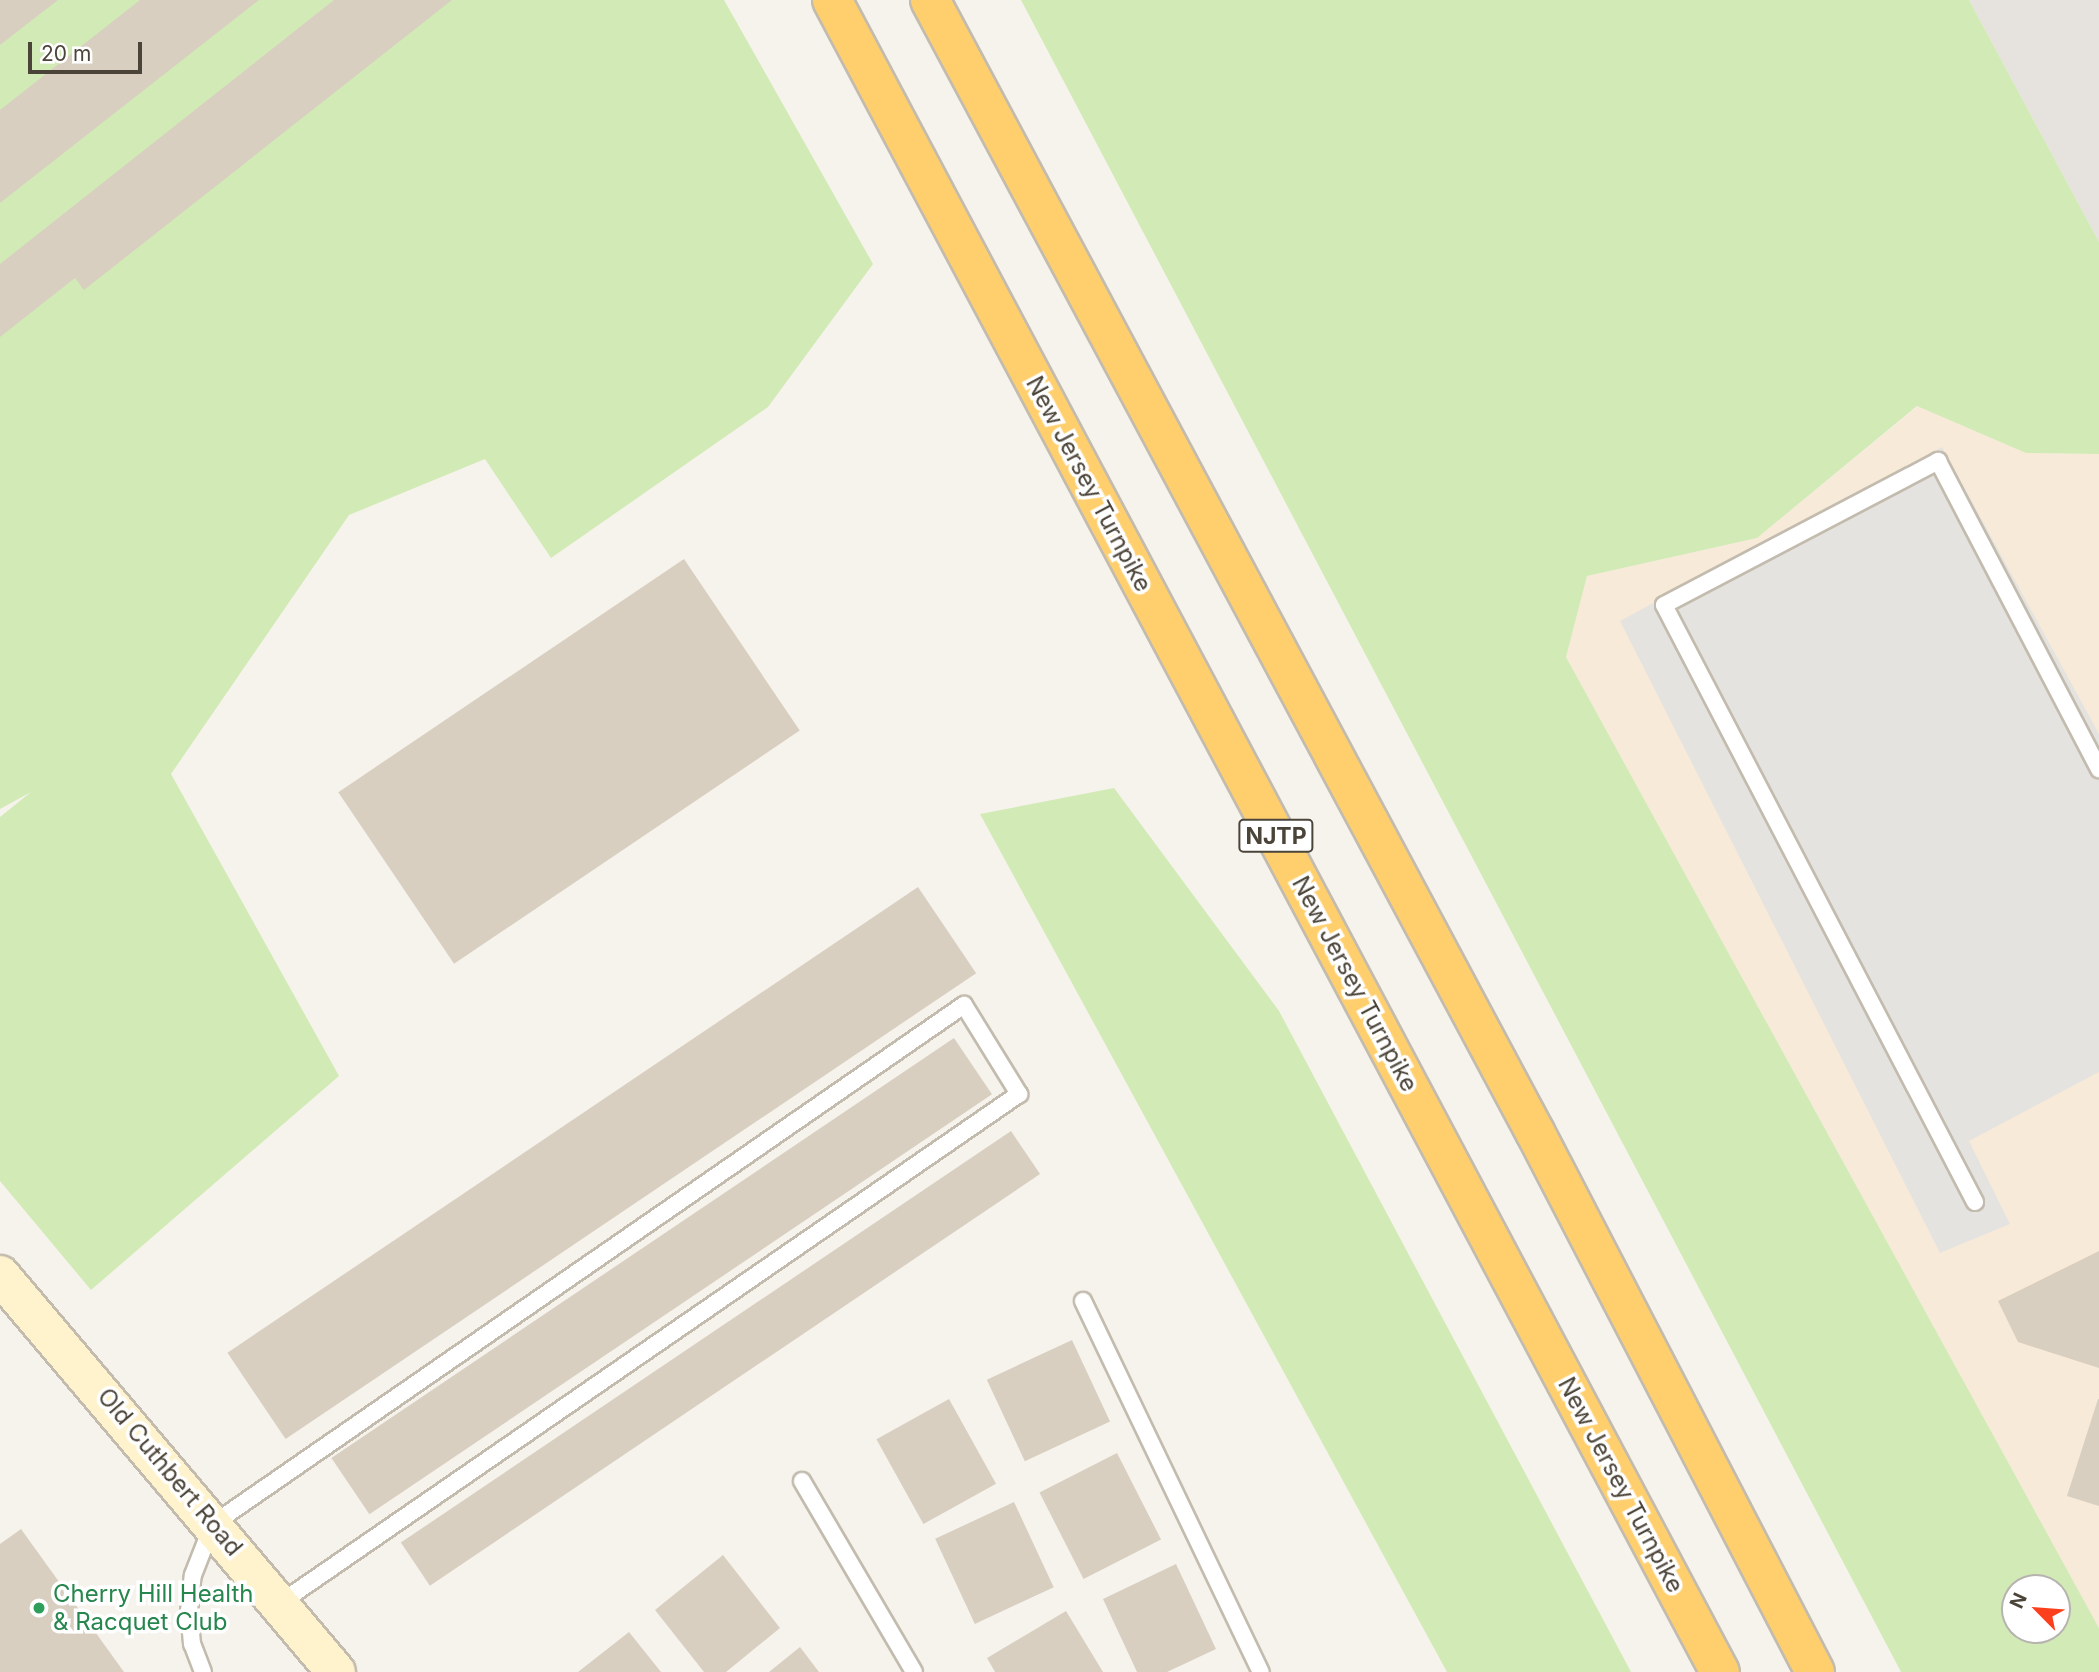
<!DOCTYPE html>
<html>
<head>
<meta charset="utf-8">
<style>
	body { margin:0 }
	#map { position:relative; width:2099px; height:1672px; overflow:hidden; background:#f6f3ec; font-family:Inter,sans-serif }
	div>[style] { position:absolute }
	.commercial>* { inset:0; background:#f7ead8 }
	.industrial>* { inset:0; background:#e6e2dd }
	.green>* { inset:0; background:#d2eab5 }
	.parking>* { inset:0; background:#e5e3e0 }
	.building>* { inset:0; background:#d8cfc1; transform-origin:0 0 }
	.roads { filter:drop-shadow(2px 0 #c2bbae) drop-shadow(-2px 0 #c2bbae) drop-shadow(0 2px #c2bbae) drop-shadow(0 -2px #c2bbae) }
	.lane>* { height:16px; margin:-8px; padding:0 8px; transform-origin:8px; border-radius:8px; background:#fff }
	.secondary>* { height:38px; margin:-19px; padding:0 19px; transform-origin:19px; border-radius:19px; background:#fff3cd }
	.highway>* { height:38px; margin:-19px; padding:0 19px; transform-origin:19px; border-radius:19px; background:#ffcf6e }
	.dots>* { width:19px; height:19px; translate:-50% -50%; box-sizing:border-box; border:4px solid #fff; border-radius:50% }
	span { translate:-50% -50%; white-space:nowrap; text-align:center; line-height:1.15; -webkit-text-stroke:7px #fff; paint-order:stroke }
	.shield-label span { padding:2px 5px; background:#fff; border:2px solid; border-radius:5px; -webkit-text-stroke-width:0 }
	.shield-label { font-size:23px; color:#4b4439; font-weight:700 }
	.street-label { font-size:24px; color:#4b4439 }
	.leisure-label { font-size:24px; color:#27864d }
	.left { translate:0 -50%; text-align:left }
	.north { position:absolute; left:2001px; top:1574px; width:70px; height:70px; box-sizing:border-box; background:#fff; border:2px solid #b7b4b0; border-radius:50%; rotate:295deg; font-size:19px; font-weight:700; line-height:28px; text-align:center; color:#4b4439 }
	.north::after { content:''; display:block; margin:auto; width:24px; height:32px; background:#fc3f1d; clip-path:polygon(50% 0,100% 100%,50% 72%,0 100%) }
	.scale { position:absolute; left:28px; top:42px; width:114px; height:32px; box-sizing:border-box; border:4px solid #4b4439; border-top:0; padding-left:9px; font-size:21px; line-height:24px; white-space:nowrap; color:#4b4439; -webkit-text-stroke:5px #fff; paint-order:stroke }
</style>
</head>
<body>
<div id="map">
	<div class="commercial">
		<div style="clip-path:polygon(1918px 406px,2026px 453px,2099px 454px,2099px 1628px,1566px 657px,1587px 576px,1757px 538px)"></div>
	</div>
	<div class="industrial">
		<div style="clip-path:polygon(1969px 0,2099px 0,2099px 242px)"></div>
	</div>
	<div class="green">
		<div style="clip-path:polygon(0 0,724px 0,873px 264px,768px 407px,551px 558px,485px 459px,349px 515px,171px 774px,339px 1076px,91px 1290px,0 1181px,0 817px,31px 792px,0 809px)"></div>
		<div style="clip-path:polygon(evenodd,1021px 0,1969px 0,2099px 242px,2099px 454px,2026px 453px,1917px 406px,1757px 538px,1587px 576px,1566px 657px,2099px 1628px,2099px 1672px,1901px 1672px,1021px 0,2015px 1588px,2057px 1588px,2057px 1630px,2015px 1630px,2015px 1588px)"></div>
		<div style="clip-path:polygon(1114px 788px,1279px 1011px,1631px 1672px,1447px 1672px,980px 814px)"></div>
	</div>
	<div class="parking">
		<div style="clip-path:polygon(1942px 447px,2099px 734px,2099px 1072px,1969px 1141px,2010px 1224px,1940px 1253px,1620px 621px)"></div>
	</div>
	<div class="building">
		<div style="clip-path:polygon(0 0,58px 0,0 45px)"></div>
		<div style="clip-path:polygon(140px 0,259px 0,0 203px,0 110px)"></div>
		<div style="clip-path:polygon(334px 0,452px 0,84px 290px,75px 278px,0 337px,0 264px)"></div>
		<div style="left:684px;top:559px;width:207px;height:417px;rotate:56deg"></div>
		<div style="left:918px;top:887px;width:104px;height:833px;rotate:56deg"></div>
		<div style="left:954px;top:1038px;width:68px;height:751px;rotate:56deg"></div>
		<div style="left:1011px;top:1131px;width:52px;height:736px;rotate:56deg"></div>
		<div style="clip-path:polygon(2099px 1251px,2099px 1368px,2018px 1342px,1998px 1301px)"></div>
		<div style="left:1072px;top:1340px;width:90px;height:94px;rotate:65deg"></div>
		<div style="left:949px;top:1399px;width:97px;height:83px;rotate:61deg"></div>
		<div style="clip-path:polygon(2098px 1399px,2099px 1399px,2099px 1506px,2067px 1496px)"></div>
		<div style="left:1117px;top:1453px;width:97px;height:87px;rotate:63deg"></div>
		<div style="left:1014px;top:1502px;width:94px;height:87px;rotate:65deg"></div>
		<div style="clip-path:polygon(21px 1529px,124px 1672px,0 1672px,0 1544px)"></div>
		<div style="clip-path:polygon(723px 1555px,780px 1628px,726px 1672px,704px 1672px,655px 1610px)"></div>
		<div style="clip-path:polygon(1176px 1564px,1216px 1649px,1167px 1672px,1137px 1672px,1103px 1599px)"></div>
		<div style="clip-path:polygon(1066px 1611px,1103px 1672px,995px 1672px,987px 1658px)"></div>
		<div style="clip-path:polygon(629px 1632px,661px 1672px,578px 1672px)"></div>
		<div style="clip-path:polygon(800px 1647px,819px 1672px,769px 1672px)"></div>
	</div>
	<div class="roads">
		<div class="lane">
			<div style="left:1975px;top:1202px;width:673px;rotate:-117.52deg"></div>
			<div style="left:1664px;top:605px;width:310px;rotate:-27.7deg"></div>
			<div style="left:1938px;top:461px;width:348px;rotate:62.4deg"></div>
			<div style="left:1083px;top:1301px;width:411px;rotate:64.4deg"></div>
			<div style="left:802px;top:1481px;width:221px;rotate:59.6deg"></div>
			<div style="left:203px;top:1672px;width:30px;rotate:-111deg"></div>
			<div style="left:192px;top:1644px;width:33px;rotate:-95deg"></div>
			<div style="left:189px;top:1611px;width:36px;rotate:-84deg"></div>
			<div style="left:193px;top:1575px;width:55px;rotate:-68.6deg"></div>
			<div style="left:213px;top:1524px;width:913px;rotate:-34.65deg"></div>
			<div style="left:964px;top:1005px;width:105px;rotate:58.3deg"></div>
			<div style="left:1019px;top:1094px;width:897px;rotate:145.44deg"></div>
		</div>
		<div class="secondary">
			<div style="left:0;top:1275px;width:520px;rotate:49.76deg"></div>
		</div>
		<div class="highway">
			<div style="left:832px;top:0;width:1893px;rotate:62.03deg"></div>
			<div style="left:930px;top:0;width:1284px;rotate:61.88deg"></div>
			<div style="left:1535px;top:1132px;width:608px;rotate:62.59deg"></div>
		</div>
	</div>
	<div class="dots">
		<div style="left:39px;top:1608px;background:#2e9e5b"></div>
	</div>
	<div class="shield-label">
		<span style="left:1276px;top:836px">NJTP</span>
	</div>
	<div class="street-label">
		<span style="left:1089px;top:484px;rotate:62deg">New Jersey Turnpike</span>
		<span style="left:1355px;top:984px;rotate:62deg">New Jersey Turnpike</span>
		<span style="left:170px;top:1472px;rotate:50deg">Old Cuthbert Road</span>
		<span style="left:1621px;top:1485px;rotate:62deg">New Jersey Turnpike</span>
	</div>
	<div class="leisure-label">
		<span class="left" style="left:53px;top:1608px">Cherry Hill Health<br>&amp; Racquet Club</span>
	</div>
	<div class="north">N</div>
	<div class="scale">20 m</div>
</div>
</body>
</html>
